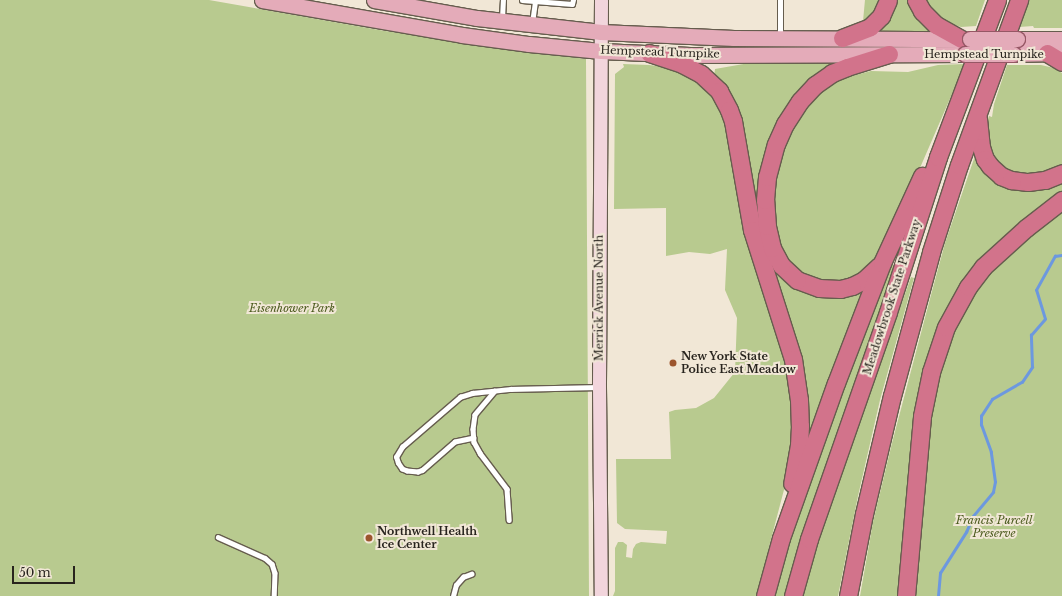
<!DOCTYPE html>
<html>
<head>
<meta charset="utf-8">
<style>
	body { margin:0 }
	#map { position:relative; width:1062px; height:596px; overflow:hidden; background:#f1e7d6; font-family:"Libre Baskerville",serif }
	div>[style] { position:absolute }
	.green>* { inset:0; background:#b8ca8f }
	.stream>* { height:2.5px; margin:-1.25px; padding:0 1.25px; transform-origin:1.25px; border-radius:1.25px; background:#6c98df }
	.roads { filter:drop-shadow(1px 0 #665d4e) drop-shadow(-1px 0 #665d4e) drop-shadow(0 1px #665d4e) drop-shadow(0 -1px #665d4e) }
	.service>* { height:4.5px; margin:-2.25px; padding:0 2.25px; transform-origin:2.25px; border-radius:2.25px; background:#fff }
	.secondary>* { height:13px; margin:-6.5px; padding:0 6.5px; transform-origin:6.5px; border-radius:6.5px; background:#f2d5dc }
	.primary>* { height:15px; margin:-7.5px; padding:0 7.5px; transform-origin:7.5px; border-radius:7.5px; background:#e4abb9 }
	.motorway>* { height:17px; margin:-8.5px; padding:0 8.5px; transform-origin:8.5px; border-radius:8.5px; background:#d2738b }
	.bridges { filter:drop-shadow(1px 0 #965765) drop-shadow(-1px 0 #965765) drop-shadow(0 1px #965765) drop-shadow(0 -1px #965765) }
	.primary-bridge>* { height:15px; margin:-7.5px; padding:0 7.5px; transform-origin:7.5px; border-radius:7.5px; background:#e4abb9 }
	.dots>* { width:11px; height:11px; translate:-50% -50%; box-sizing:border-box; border:2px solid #f1e7d6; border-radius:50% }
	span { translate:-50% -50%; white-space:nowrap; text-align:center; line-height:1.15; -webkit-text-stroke:4px #f1e7d6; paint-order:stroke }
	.street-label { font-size:11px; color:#28241e }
	.park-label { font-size:11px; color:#4b5a1d; font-style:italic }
	.poi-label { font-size:11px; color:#28241e; font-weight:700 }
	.left { translate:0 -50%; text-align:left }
	.scale { position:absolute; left:12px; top:566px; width:63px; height:18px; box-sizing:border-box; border:2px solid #28241e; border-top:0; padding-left:5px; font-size:12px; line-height:14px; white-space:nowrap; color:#28241e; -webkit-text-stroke:3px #f1e7d6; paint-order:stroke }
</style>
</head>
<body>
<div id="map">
	<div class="green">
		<div style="clip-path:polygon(0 0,209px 0,385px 31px,586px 59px,589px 596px,0 596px)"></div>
		<div style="clip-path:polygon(865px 0,884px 0,877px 16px,863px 21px)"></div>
		<div style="clip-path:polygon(892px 0,910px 0,930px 25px,928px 33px,877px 32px)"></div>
		<div style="clip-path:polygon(920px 0,985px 0,976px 26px,961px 27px,952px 24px,942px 18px,938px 22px)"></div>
		<div style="clip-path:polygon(1029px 0,1062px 0,1062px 28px,1034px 28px,1033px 26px,1019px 27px)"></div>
		<div style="clip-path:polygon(847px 61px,793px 102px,759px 219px,714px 77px,715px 69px,755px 62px)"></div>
		<div style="clip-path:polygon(623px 64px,649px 65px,673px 68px,690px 74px,718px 101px,725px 117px,785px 348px,794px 426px,791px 463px,769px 547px,759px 596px,613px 596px,615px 591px,615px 548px,618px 542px,623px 542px,627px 545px,626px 557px,632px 558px,633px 549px,636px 544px,641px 542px,666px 544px,667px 531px,625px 529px,617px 523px,616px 459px,671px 459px,669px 412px,675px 410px,696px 408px,714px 398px,735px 372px,737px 318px,725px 290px,727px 249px,710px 254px,689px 252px,666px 256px,666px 208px,614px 209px,615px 74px,624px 67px)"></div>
		<div style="clip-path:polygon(965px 64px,887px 244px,872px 266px,851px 281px,810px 282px,779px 254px,770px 197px,782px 143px,806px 102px,845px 72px,848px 77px,871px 71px,908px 72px,938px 65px)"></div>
		<div style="clip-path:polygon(1007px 65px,1041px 65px,1054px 68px,1062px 73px,1062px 168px,1028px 179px,994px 166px,984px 131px,989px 116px,992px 117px,994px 104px)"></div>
		<div style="clip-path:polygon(977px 150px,982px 167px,1062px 179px,1062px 196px,941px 324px,899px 596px,860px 596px,873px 522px,892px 443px,931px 295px,945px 243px)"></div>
		<div style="clip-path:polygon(1062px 206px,1062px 596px,911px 596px,933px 387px,956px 319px,994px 263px)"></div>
		<div style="clip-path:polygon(890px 264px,895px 266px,786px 596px,773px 596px,808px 478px)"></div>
		<div style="clip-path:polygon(775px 268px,789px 283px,862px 289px,865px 291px,807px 451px,771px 270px)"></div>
		<div style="clip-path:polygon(911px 277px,914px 278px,880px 400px,858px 496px,838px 596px,800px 596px,836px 483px,854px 432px,867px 401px)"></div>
	</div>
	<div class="stream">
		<div style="left:938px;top:596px;width:23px;rotate:-85deg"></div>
		<div style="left:940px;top:573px;width:49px;rotate:-57.6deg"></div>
		<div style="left:966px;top:532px;width:17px;rotate:-66deg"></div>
		<div style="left:973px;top:516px;width:31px;rotate:-50deg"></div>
		<div style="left:993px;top:492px;width:10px;rotate:-79deg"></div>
		<div style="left:995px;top:482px;width:30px;rotate:-98deg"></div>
		<div style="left:991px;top:452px;width:29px;rotate:-110deg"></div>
		<div style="left:981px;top:425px;width:9px;rotate:-90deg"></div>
		<div style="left:981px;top:416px;width:20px;rotate:-57deg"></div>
		<div style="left:992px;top:399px;width:34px;rotate:-30deg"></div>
		<div style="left:1022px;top:382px;width:18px;rotate:-56deg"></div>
		<div style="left:1032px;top:367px;width:32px;rotate:-92deg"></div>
		<div style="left:1031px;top:335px;width:21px;rotate:-49deg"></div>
		<div style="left:1045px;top:319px;width:30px;rotate:-107deg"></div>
		<div style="left:1036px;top:290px;width:39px;rotate:-61deg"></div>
		<div style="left:1055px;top:256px;width:7px;rotate:-8deg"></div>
	</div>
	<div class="roads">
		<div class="service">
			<div style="left:522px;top:0;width:50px;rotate:4.6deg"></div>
			<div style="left:572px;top:4px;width:4px;rotate:-76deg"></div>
			<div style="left:502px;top:18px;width:18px;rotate:-87deg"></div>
			<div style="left:532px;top:23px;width:22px;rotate:-82deg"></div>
			<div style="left:780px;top:35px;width:35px;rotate:-90deg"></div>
			<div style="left:495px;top:391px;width:31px;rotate:130deg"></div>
			<div style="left:475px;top:415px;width:14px;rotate:98deg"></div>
			<div style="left:473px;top:429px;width:13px;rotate:86deg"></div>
			<div style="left:474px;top:442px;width:13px;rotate:61deg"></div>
			<div style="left:480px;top:453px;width:45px;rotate:53.1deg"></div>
			<div style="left:507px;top:489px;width:31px;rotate:86deg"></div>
			<div style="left:474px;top:438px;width:19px;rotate:168deg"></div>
			<div style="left:455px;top:442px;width:43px;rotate:138.8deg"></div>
			<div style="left:423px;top:470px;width:5px;rotate:158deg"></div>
			<div style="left:418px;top:472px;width:11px;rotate:-175deg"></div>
			<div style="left:407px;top:471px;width:5px;rotate:-158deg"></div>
			<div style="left:402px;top:469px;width:7px;rotate:-124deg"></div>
			<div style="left:398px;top:463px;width:6px;rotate:-108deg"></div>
			<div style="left:396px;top:457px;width:12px;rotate:-59deg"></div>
			<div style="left:402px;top:447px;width:77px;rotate:-40.8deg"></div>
			<div style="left:460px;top:397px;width:13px;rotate:-18deg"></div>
			<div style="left:472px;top:393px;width:39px;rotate:-6deg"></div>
			<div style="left:511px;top:389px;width:86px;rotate:-1.3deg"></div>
			<div style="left:218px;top:537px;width:51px;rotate:24.1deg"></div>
			<div style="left:265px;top:558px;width:9px;rotate:41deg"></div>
			<div style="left:272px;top:564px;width:9px;rotate:72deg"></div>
			<div style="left:275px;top:573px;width:23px;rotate:92deg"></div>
			<div style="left:453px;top:596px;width:11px;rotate:-75deg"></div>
			<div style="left:456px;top:585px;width:11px;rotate:-49deg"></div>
			<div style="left:463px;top:577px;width:9px;rotate:-21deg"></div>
		</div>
		<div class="secondary">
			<div style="left:601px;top:0;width:387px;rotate:90.3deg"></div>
			<div style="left:599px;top:387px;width:209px;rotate:89.5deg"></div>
		</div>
		<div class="primary">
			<div style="left:262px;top:0;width:203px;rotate:9.9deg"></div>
			<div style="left:462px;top:35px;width:68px;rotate:7.7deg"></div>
			<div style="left:529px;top:44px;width:72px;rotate:5.6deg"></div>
			<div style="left:601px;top:51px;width:89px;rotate:2.6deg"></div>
			<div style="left:690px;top:55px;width:275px;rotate:-0.2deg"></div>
			<div style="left:374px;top:0;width:105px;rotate:9.9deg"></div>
			<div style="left:477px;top:18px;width:125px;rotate:6.4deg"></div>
			<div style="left:601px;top:32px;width:133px;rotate:2.6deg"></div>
			<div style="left:734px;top:38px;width:229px;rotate:0.3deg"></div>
			<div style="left:1017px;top:39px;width:45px"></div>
			<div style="left:1013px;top:54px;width:45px;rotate:-1.3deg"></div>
		</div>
		<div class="motorway">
			<div style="left:916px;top:0;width:13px;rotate:61deg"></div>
			<div style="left:922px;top:11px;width:20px;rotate:45deg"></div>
			<div style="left:936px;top:25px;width:29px;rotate:29deg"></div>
			<div style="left:842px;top:38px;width:30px;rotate:-21deg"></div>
			<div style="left:870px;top:27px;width:16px;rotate:-45deg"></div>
			<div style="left:881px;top:16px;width:17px;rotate:-66deg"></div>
			<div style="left:649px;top:53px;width:35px;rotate:18deg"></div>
			<div style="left:682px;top:64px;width:21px;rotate:28deg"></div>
			<div style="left:701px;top:74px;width:25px;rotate:43deg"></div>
			<div style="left:719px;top:91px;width:21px;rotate:62deg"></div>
			<div style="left:729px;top:110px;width:12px;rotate:70deg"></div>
			<div style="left:733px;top:121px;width:111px;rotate:80.1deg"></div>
			<div style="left:752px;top:230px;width:135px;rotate:72.4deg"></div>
			<div style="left:793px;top:359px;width:41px;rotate:81.7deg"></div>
			<div style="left:799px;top:400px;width:26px;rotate:88deg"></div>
			<div style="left:800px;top:426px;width:19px;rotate:93deg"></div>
			<div style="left:799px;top:445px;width:39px;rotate:100deg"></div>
			<div style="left:1047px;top:53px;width:17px;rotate:31deg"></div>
			<div style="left:978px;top:119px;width:28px;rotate:84deg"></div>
			<div style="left:981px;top:147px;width:13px;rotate:72deg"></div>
			<div style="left:985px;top:159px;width:9px;rotate:54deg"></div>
			<div style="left:990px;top:166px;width:15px;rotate:42deg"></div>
			<div style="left:1001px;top:176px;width:11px;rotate:22deg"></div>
			<div style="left:1011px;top:180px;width:17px;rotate:7deg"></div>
			<div style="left:1028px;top:182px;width:17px;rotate:-7deg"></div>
			<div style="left:1045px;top:180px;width:18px;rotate:-22deg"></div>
			<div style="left:879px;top:266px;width:21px;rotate:137deg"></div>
			<div style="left:864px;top:280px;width:13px;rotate:153deg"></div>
			<div style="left:852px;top:286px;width:12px;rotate:166deg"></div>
			<div style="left:840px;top:289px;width:21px;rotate:-177deg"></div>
			<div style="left:819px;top:288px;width:23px;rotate:-160deg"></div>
			<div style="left:797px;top:280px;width:22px;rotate:-137deg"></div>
			<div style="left:781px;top:265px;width:19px;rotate:-118deg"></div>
			<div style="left:772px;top:248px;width:23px;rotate:-103deg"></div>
			<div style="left:767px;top:226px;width:26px;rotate:-94deg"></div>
			<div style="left:765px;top:200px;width:23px;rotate:-85deg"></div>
			<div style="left:767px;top:177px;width:34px;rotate:-75deg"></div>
			<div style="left:776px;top:144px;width:22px;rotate:-66deg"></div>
			<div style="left:785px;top:124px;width:27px;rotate:-57deg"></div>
			<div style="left:800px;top:101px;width:22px;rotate:-47deg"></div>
			<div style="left:815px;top:85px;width:21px;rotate:-35deg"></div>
			<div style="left:832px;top:73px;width:16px;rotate:-22deg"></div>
			<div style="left:847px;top:67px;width:44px;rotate:-17.2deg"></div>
			<div style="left:765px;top:596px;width:60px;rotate:-74.6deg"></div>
			<div style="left:781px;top:538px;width:164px;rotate:-70.5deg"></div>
			<div style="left:836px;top:383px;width:129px;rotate:-69deg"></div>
			<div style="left:882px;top:263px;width:96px;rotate:-65.3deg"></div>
			<div style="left:793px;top:596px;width:59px;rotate:-74.3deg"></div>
			<div style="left:809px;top:539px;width:240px;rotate:-70.8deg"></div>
			<div style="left:888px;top:312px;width:163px;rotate:-72.1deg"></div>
			<div style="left:938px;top:157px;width:168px;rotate:-69.4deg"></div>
			<div style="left:848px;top:596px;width:84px;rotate:-79deg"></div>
			<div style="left:864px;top:514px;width:121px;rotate:-76.7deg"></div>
			<div style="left:892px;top:396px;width:149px;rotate:-74.8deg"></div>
			<div style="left:931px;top:252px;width:91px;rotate:-72.2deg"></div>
			<div style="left:959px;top:165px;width:176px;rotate:-70deg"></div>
			<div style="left:906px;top:596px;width:181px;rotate:-84.9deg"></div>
			<div style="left:922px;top:416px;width:45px;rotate:-78.4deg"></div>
			<div style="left:931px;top:372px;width:47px;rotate:-71.6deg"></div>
			<div style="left:946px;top:327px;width:46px;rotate:-61.2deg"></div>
			<div style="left:968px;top:287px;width:25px;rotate:-53deg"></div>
			<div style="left:983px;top:267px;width:58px;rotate:-42.2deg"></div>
			<div style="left:1026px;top:228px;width:46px;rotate:-37.9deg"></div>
		</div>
	</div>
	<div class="bridges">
		<div class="primary-bridge">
			<div style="left:970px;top:39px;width:47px"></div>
			<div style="left:965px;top:54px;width:48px"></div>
		</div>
	</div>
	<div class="dots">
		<div style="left:673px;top:363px;background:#9c552d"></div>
		<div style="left:369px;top:538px;background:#9c552d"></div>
	</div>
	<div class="street-label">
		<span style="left:660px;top:52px;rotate:2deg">Hempstead Turnpike</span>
		<span style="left:984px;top:54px">Hempstead Turnpike</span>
		<span style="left:892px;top:297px;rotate:-72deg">Meadowbrook State Parkway</span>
		<span style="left:599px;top:298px;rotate:-90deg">Merrick Avenue North</span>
	</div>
	<div class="park-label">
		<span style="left:292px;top:308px">Eisenhower Park</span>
		<span style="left:994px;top:527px">Francis Purcell<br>Preserve</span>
	</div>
	<div class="poi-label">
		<span class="left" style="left:681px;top:363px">New York State<br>Police East Meadow</span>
		<span class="left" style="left:377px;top:538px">Northwell Health<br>Ice Center</span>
	</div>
	<div class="scale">50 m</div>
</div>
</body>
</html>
